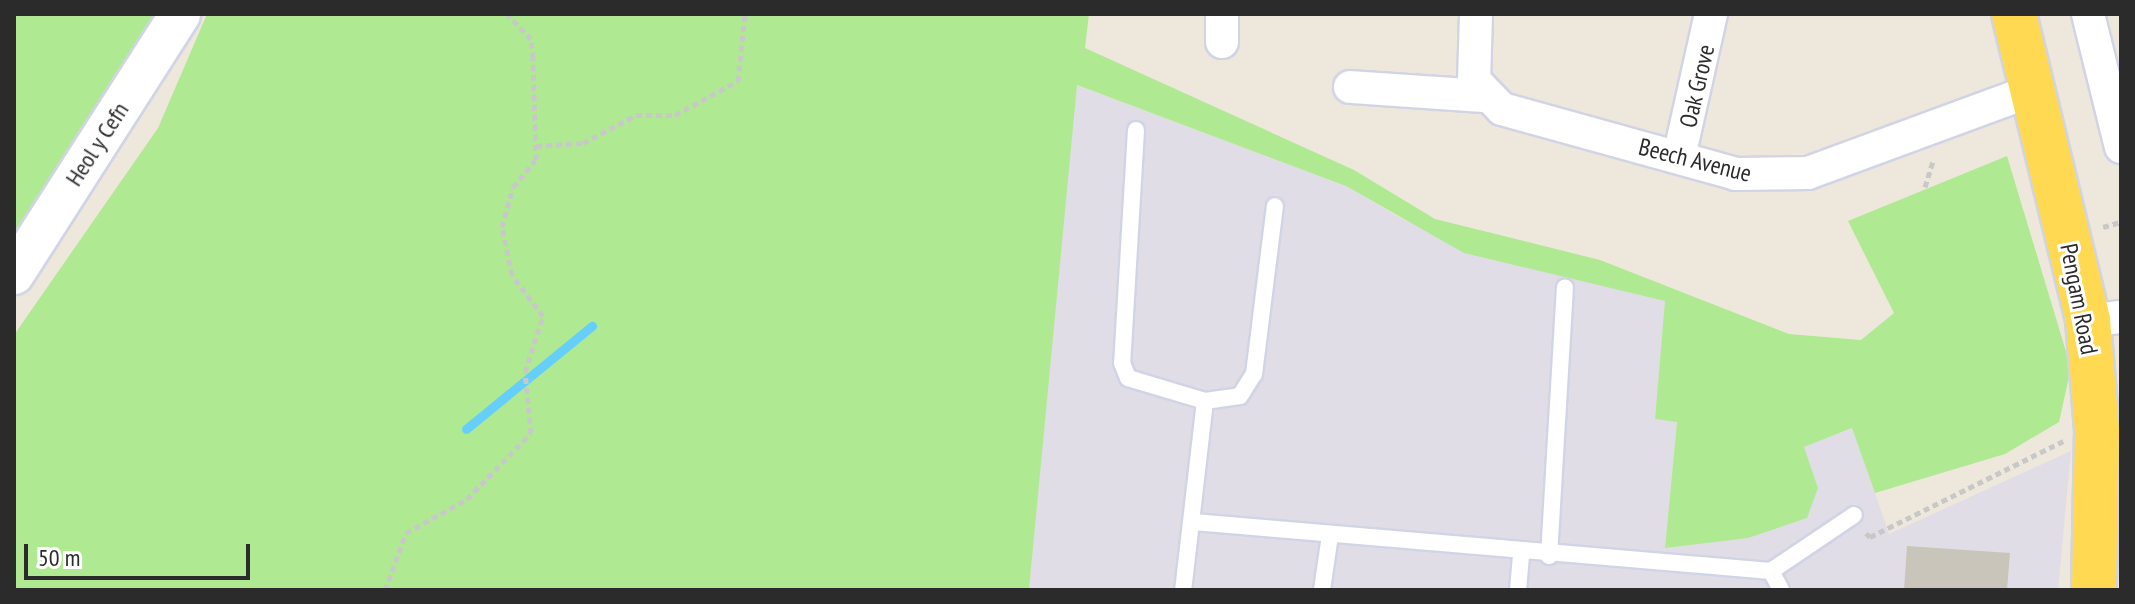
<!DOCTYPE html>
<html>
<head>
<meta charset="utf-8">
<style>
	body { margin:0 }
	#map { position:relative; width:2135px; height:604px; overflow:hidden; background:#eee7dc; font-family:"PT Sans Narrow",sans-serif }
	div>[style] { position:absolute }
	.industrial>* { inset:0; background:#e0dde6 }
	.green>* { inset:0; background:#afea93 }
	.stream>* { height:9px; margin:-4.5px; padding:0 4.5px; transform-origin:4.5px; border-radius:4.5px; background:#65cffa }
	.building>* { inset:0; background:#c9c5ba }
	.path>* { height:5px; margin-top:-2.5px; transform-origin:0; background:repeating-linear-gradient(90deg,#c8c8c8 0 6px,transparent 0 10px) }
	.roads { filter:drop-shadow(2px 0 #d1d4e5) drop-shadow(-2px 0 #d1d4e5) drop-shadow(0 2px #d1d4e5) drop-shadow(0 -2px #d1d4e5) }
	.service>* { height:16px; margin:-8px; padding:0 8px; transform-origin:8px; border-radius:8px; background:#fff }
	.minor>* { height:32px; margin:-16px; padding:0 16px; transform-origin:16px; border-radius:16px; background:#fff }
	.tertiary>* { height:40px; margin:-20px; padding:0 20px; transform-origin:20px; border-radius:20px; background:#fff }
	.primary>* { height:44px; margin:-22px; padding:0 22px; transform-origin:22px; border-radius:22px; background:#fed951 }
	span { translate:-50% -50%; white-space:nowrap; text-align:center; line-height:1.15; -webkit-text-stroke:6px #fff; paint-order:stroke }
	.street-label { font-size:24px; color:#2b2b2b }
	.frame { position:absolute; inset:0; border:16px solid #2b2b2b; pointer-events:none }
	.scale { position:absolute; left:24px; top:544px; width:226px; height:36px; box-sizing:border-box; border:4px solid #2b2b2b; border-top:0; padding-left:10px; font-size:24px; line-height:28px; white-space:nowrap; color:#2b2b2b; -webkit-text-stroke:6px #fff; paint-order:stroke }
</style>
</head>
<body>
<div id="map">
	<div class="industrial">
		<div style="clip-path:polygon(1076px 85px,1346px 186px,1404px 220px,1666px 301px,1655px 418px,1677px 421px,1665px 548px,1818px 488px,1803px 447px,1853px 428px,1889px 534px,2071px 451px,2058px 590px,1029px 590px)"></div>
	</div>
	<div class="green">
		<div style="clip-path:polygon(14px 14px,156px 14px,14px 242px)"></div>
		<div style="clip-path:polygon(207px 14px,1089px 14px,1085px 48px,1354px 170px,1435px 219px,1600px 260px,1789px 334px,1861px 340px,1894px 313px,1848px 221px,2007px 156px,2071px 368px,2059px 422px,2005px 454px,1875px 493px,1852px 428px,1804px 447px,1818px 488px,1807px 518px,1748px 538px,1665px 548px,1677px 422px,1655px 419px,1665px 301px,1464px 253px,1346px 186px,1077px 85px,1029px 590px,14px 590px,14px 335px,158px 128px)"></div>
	</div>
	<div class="stream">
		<div style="left:466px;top:429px;width:163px;rotate:-39.3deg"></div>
	</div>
	<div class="building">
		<div style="clip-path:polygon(1907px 546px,2010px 553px,2007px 590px,1904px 590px)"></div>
	</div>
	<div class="path">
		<div style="left:536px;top:146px;width:47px;rotate:-3.7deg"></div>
		<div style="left:583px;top:143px;width:60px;rotate:-27.8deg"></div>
		<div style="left:636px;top:115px;width:39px"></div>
		<div style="left:675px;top:115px;width:72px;rotate:-28.4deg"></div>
		<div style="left:738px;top:81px;width:67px;rotate:-84deg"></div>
		<div style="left:1925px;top:187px;width:28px;rotate:-73deg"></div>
		<div style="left:2103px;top:227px;width:19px;rotate:-16deg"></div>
		<div style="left:1866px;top:533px;width:6px;rotate:45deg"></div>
		<div style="left:1870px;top:537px;width:216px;rotate:-26.4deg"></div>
		<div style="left:385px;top:590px;width:61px;rotate:-69.8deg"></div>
		<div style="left:406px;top:533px;width:70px;rotate:-29.1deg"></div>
		<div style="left:467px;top:499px;width:92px;rotate:-45.9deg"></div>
		<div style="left:531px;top:433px;width:61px;rotate:-95.6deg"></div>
		<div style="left:525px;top:372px;width:59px;rotate:-72.2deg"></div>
		<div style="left:543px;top:316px;width:51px;rotate:-127.1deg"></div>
		<div style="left:512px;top:275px;width:49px;rotate:-101.8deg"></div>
		<div style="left:502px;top:227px;width:41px;rotate:-74.6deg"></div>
		<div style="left:513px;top:187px;width:35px;rotate:-50deg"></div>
		<div style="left:536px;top:160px;width:102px;rotate:-91.7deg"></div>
		<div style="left:533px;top:58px;width:19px;rotate:-96deg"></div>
		<div style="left:531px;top:39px;width:35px;rotate:-134deg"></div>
	</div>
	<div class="roads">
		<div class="service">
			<div style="left:1136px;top:130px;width:233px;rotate:93.4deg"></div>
			<div style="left:1122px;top:363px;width:16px;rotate:68deg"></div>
			<div style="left:1128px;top:378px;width:80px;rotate:16.6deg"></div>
			<div style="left:1205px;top:401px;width:190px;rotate:96.6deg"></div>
			<div style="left:1205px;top:401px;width:35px;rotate:-8deg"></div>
			<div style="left:1240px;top:396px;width:26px;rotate:-58deg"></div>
			<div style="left:1254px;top:374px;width:169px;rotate:-82.9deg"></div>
			<div style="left:1194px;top:522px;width:579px;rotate:4.85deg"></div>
			<div style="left:1771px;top:571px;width:100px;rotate:-34deg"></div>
			<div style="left:1549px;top:556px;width:269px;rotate:-86.6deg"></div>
			<div style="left:1771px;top:571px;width:21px;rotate:62deg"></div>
			<div style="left:1322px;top:590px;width:56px;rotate:-81.7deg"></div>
			<div style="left:1518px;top:590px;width:37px;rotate:-85deg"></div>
		</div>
		<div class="minor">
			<div style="left:1476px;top:14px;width:66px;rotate:91.7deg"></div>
			<div style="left:1474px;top:80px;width:40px;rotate:46deg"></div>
			<div style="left:1502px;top:109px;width:243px;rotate:15.5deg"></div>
			<div style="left:1736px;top:174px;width:72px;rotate:-0.8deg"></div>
			<div style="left:1808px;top:173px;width:241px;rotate:-20.2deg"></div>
			<div style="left:2088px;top:14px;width:137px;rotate:76.1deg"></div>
			<div style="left:1222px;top:42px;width:28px;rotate:-90deg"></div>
			<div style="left:1350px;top:87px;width:132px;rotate:3.9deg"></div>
			<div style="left:1679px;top:157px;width:147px;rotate:-77.4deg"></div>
			<div style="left:2088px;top:321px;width:33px;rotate:-7deg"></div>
		</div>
		<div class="tertiary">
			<div style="left:14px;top:274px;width:308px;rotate:-57.4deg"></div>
		</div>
		<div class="primary">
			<div style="left:2014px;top:14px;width:316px;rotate:76.4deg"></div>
			<div style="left:2088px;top:321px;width:110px;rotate:85.3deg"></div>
			<div style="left:2097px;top:431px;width:159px;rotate:91.1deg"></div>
		</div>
	</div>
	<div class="street-label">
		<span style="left:1697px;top:86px;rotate:-77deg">Oak Grove</span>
		<span style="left:97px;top:144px;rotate:-57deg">Heol y Cefn</span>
		<span style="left:1695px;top:160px;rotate:14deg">Beech Avenue</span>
		<span style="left:2079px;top:299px;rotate:79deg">Pengam Road</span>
	</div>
	<div class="frame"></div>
	<div class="scale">50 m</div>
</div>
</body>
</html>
